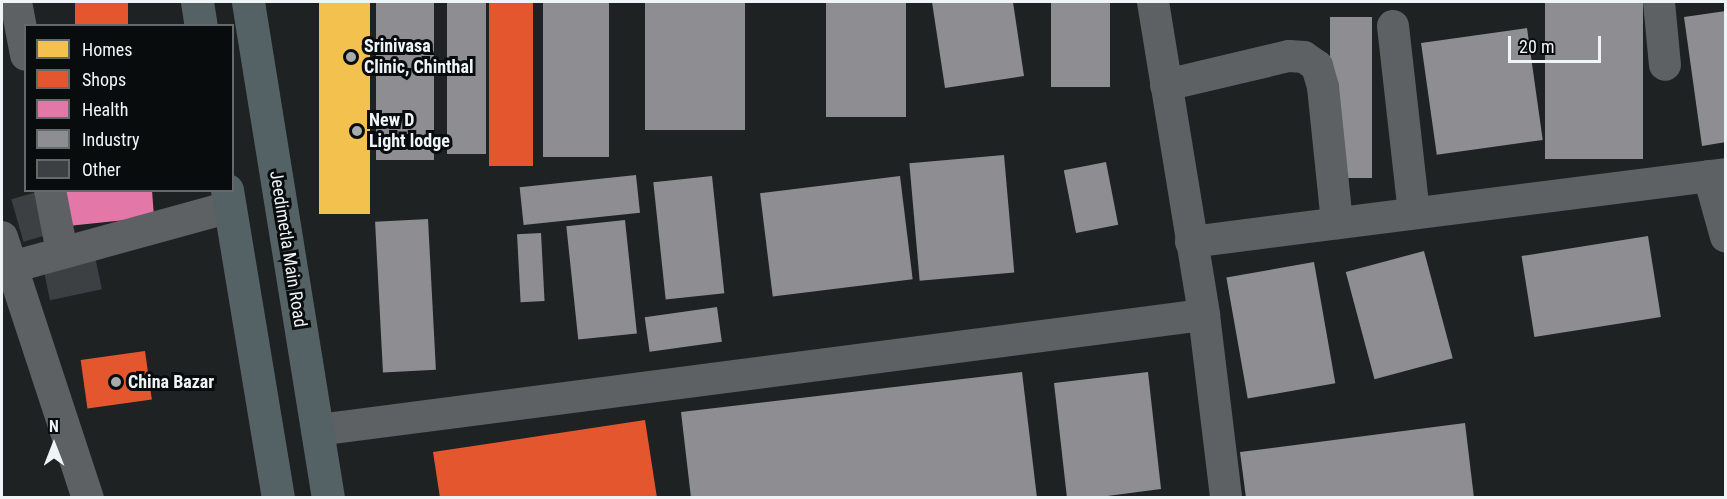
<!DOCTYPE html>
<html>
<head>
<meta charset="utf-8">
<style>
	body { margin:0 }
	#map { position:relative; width:1727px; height:499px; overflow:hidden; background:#1e2223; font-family:"Roboto Condensed",sans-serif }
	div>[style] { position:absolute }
	.homes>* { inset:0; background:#f2c14e; transform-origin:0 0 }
	.shops>* { inset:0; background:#e4572e; transform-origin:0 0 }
	.health>* { inset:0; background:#e377a8 }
	.industry>* { inset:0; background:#8d8d92; transform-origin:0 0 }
	.building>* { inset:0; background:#3c4042; transform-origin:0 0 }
	.minor>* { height:32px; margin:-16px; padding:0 16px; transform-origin:16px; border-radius:16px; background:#5e6163 }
	.major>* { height:33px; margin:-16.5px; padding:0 16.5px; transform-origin:16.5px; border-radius:16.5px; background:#556265 }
	.dots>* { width:16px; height:16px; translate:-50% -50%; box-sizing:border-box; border:3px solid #080c0d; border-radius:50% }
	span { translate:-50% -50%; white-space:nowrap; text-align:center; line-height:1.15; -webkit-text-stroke:6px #080c0d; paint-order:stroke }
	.poi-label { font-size:18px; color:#eff5f7; font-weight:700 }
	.left { translate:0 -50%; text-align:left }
	.street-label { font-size:18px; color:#eff5f7 }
	.frame { position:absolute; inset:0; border:3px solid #eff5f7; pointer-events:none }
	.legend { position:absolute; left:24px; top:24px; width:210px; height:168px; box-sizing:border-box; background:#080c0d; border:2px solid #64696b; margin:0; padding:8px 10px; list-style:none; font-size:18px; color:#eff5f7 }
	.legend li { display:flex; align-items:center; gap:12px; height:30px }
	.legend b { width:30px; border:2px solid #64696b }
	.north { position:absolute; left:24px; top:415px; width:60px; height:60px; -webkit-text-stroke:4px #080c0d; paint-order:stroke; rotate:0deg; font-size:16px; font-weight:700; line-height:24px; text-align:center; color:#eff5f7 }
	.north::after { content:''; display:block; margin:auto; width:21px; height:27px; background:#eff5f7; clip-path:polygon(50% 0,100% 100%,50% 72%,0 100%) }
	.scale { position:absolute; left:1508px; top:36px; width:93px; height:27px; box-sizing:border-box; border:3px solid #eff5f7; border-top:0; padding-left:8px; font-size:18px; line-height:21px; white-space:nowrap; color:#eff5f7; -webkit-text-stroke:4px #080c0d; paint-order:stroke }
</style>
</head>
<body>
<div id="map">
	<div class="homes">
		<div style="left:319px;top:2px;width:51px;height:212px"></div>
	</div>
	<div class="shops">
		<div style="left:75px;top:2px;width:53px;height:24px"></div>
		<div style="left:489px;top:2px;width:44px;height:164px"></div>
		<div style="left:145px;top:351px;width:49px;height:65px;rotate:82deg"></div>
		<div style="clip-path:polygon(645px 420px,657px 498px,440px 498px,433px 452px)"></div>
	</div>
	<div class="health">
		<div style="clip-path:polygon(64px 190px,152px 190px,154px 217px,68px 226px)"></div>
	</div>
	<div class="industry">
		<div style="left:376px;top:2px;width:58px;height:158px"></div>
		<div style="left:447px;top:2px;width:39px;height:152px"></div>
		<div style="left:543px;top:2px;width:66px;height:155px"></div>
		<div style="left:645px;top:2px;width:100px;height:128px"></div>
		<div style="left:826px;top:2px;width:80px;height:115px"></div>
		<div style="clip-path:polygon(932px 2px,1013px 2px,1024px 76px,945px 88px)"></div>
		<div style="left:1051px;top:2px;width:59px;height:85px"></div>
		<div style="left:1545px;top:2px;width:98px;height:157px"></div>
		<div style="clip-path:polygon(1726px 11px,1726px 142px,1702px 146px,1684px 17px)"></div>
		<div style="left:1330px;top:17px;width:42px;height:161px"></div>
		<div style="left:1527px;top:28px;width:113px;height:107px;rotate:82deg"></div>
		<div style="left:1004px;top:155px;width:118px;height:95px;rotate:85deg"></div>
		<div style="left:1106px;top:162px;width:64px;height:43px;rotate:79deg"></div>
		<div style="left:636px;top:175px;width:38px;height:117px;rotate:84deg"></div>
		<div style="left:712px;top:176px;width:118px;height:59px;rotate:84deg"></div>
		<div style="left:900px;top:176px;width:104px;height:141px;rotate:83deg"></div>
		<div style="left:428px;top:219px;width:151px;height:53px;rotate:87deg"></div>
		<div style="left:625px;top:220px;width:114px;height:59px;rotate:84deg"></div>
		<div style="left:541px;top:233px;width:68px;height:24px;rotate:87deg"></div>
		<div style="left:1648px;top:236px;width:82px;height:128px;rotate:81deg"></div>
		<div style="left:1424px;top:251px;width:111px;height:81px;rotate:75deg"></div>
		<div style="left:1314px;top:262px;width:123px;height:89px;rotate:80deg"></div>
		<div style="left:717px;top:307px;width:35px;height:73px;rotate:82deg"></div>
		<div style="clip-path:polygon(1022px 372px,1037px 498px,691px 498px,681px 412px)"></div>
		<div style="clip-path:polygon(1148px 372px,1161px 489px,1092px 498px,1067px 498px,1054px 383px)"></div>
		<div style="clip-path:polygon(1465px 423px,1474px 498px,1246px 498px,1240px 452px)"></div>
	</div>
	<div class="building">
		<div style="left:44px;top:190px;width:44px;height:34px;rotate:74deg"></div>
		<div style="left:94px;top:252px;width:38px;height:53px;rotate:78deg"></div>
	</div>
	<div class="minor">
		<div style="left:16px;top:2px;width:54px;rotate:79.3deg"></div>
		<div style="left:1153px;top:2px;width:317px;rotate:80.7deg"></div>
		<div style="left:1204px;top:315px;width:184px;rotate:83.1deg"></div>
		<div style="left:1659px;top:2px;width:63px;rotate:84.6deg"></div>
		<div style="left:1393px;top:26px;width:188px;rotate:83.6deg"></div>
		<div style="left:1166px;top:85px;width:126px;rotate:-13.3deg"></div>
		<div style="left:1289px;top:56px;width:15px;rotate:4deg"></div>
		<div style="left:1304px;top:57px;width:16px;rotate:35deg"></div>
		<div style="left:1317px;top:66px;width:22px;rotate:74deg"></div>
		<div style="left:1323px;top:87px;width:137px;rotate:84.1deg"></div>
		<div style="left:1709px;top:176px;width:63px;rotate:74.4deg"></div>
		<div style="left:50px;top:190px;width:63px;rotate:79deg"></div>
		<div style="left:2px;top:237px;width:275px;rotate:71.8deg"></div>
		<div style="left:1191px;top:242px;width:539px;rotate:-7.24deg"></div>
		<div style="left:12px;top:267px;width:226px;rotate:-15.4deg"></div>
		<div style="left:318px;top:430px;width:893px;rotate:-7.4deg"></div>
	</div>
	<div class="major">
		<div style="left:197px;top:2px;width:24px;rotate:81deg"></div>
		<div style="left:248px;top:2px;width:502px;rotate:80.84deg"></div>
		<div style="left:227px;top:190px;width:312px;rotate:80.6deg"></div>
	</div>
	<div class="dots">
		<div style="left:351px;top:57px;background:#a6abad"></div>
		<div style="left:357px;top:131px;background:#a6abad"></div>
		<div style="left:116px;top:382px;background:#a6abad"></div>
	</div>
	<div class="poi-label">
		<span class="left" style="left:364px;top:57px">Srinivasa<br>Clinic, Chinthal</span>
		<span class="left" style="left:369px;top:131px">New D<br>Light lodge</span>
		<span class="left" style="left:128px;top:382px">China Bazar</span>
	</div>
	<div class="street-label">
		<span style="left:288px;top:249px;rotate:81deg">Jeedimetla Main Road</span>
	</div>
	<div class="frame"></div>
	<ul class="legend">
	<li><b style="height:16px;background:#f2c14e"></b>Homes</li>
	<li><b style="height:16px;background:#e4572e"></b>Shops</li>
	<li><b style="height:16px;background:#e377a8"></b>Health</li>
	<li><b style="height:16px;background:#8d8d92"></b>Industry</li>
	<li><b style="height:16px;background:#3c4042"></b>Other</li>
	</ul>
	<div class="north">N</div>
	<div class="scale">20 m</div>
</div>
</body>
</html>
